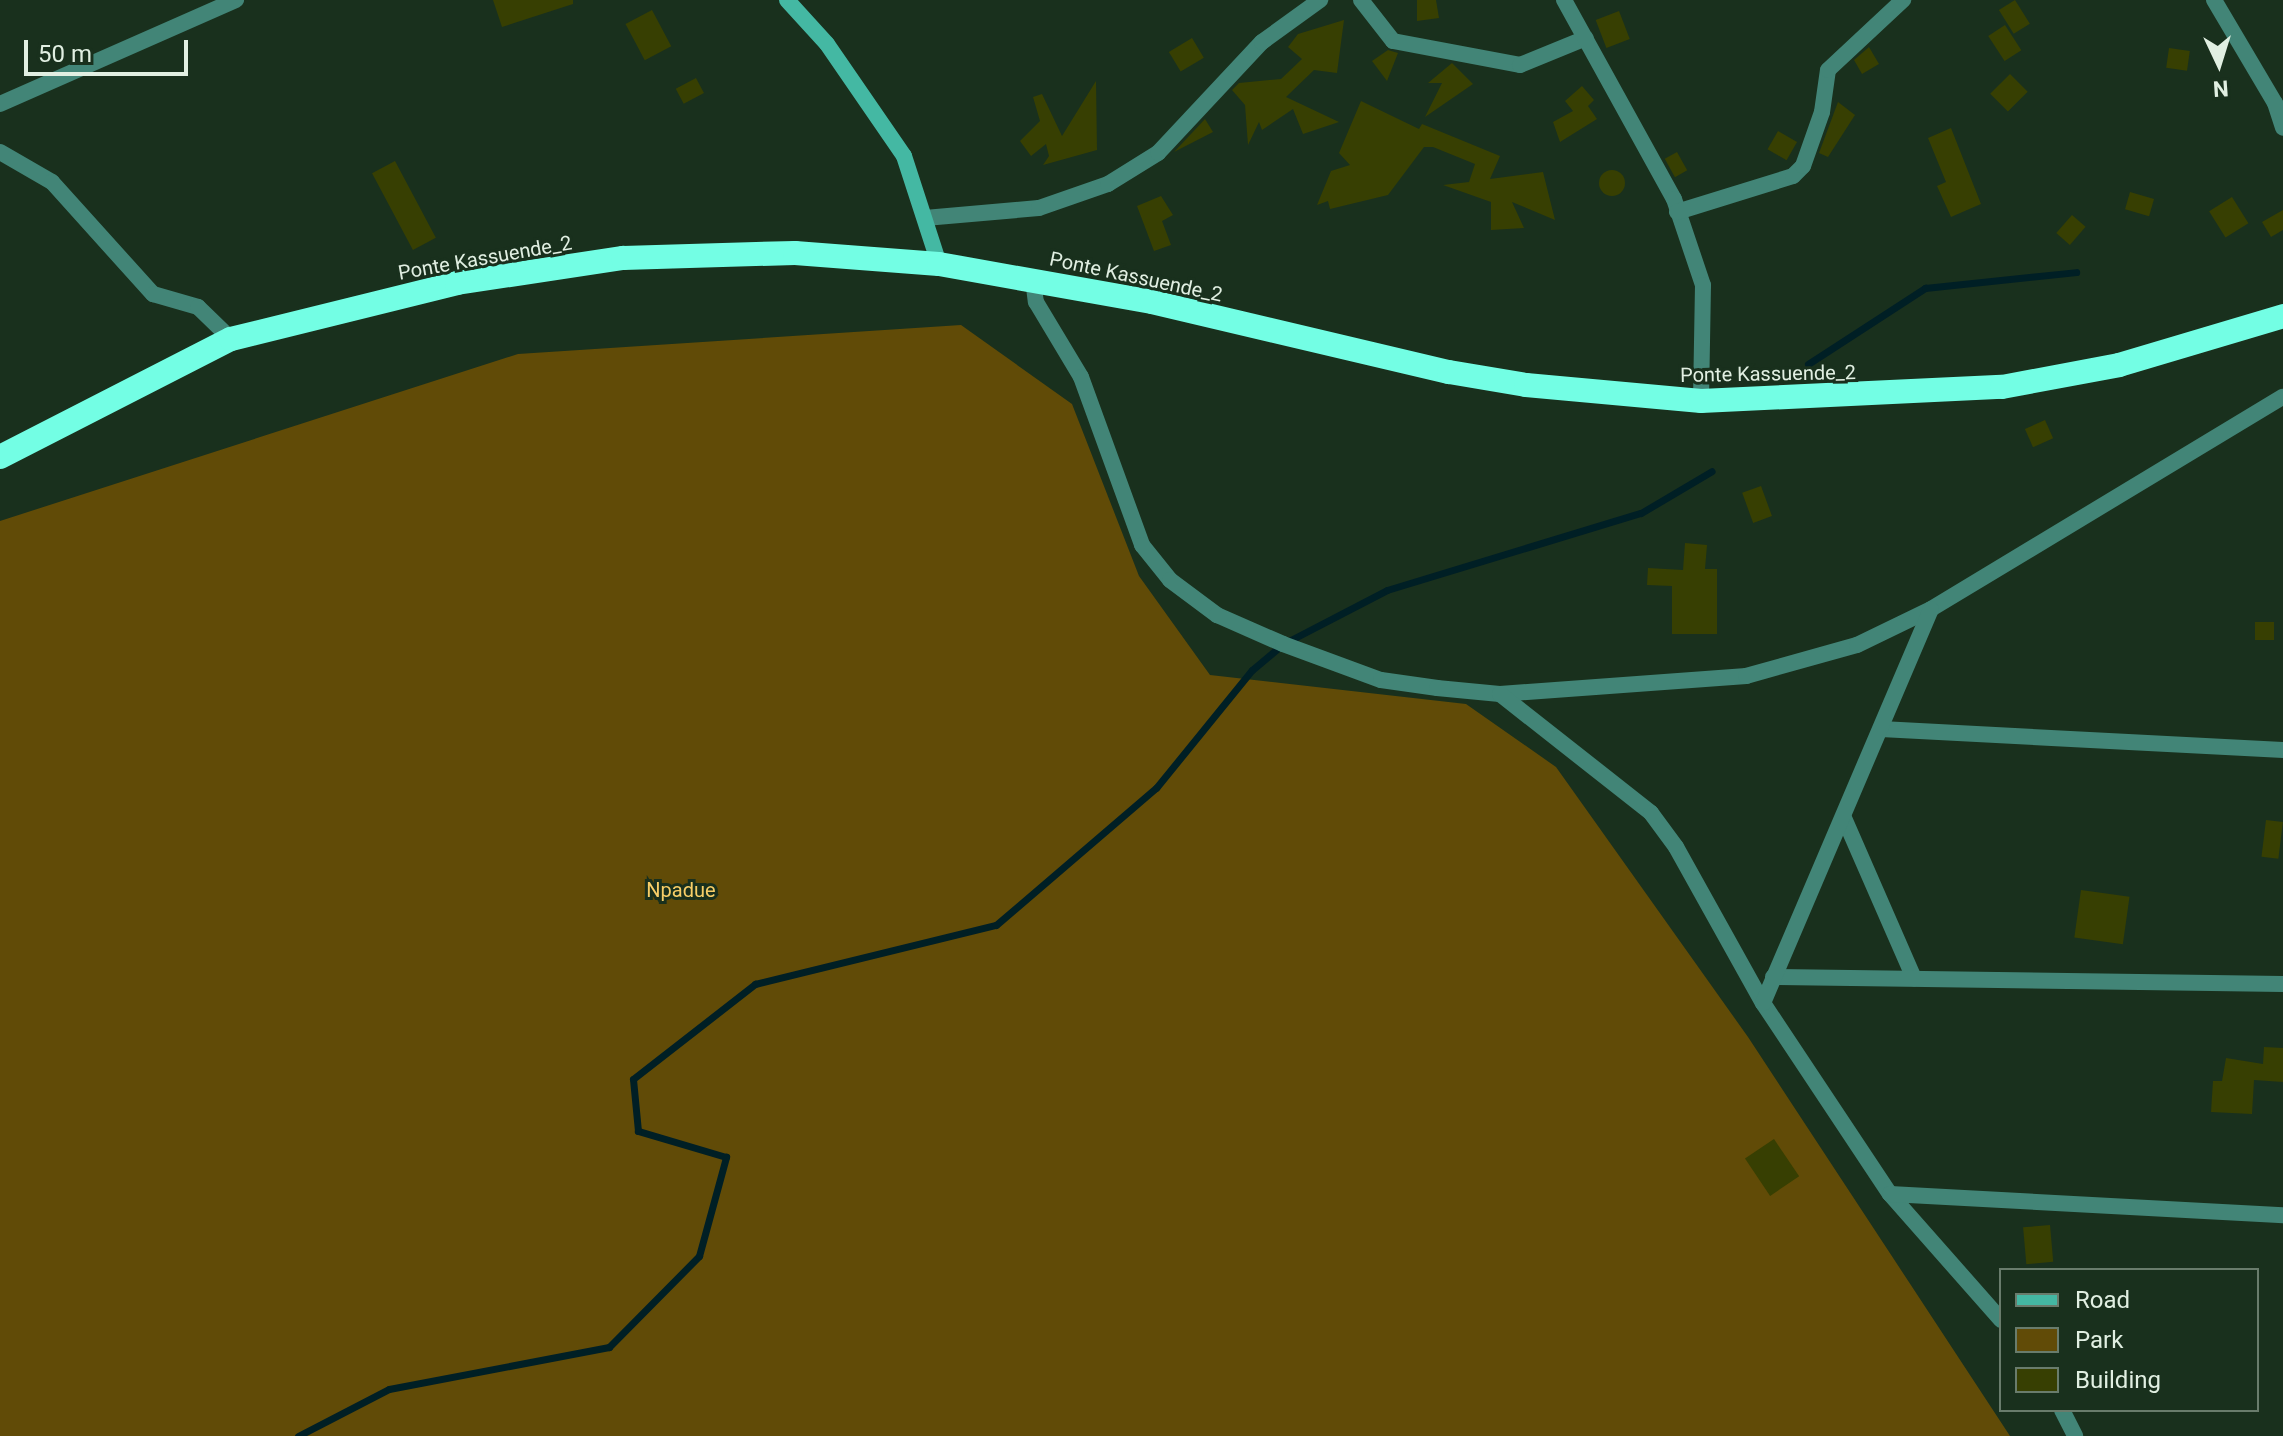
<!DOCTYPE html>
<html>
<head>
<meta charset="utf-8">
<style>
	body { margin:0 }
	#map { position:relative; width:2283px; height:1436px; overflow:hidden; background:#19301d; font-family:Roboto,sans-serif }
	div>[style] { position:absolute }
	.green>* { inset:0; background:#614b07 }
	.stream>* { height:7px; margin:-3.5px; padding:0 3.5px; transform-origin:3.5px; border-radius:3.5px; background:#001f25 }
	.building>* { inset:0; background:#373f02; transform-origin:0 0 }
	.round { border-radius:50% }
	.street>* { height:16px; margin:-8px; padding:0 8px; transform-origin:8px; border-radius:8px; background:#428577 }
	.secondary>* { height:16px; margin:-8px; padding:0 8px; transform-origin:8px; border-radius:8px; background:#44b8a3 }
	.highway>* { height:24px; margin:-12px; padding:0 12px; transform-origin:12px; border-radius:12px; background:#73fee4 }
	span { translate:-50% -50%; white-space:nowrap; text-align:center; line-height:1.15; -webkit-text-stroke:6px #19301d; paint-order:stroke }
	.street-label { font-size:20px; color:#e1efe2 }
	.park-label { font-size:20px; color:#f7ce67 }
	.legend { position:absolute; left:1999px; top:1268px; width:260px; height:144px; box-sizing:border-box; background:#19301d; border:2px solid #697c6c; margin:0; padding:10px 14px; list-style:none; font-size:24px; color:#e1efe2 }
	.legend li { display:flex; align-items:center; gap:16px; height:40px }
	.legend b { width:40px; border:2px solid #697c6c }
	.north { position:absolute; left:2179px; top:24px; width:80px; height:80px; -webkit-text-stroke:6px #19301d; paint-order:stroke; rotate:176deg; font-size:22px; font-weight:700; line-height:32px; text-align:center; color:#e1efe2 }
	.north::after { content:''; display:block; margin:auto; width:28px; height:36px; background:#e1efe2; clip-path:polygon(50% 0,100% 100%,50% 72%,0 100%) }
	.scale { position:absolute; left:24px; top:40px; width:164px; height:36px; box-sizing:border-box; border:4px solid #e1efe2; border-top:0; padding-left:10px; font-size:24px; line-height:28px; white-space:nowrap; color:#e1efe2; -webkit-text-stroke:6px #19301d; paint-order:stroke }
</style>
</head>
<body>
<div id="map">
	<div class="green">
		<div style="clip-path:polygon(961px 325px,1072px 404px,1139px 576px,1210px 675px,1466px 704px,1556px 767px,1748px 1037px,2010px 1436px,0 1436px,0 521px,518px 354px)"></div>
	</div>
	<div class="stream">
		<div style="left:1808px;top:364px;width:140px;rotate:-33deg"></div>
		<div style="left:1925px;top:288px;width:152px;rotate:-6deg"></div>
		<div style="left:298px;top:1436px;width:102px;rotate:-27.3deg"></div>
		<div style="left:389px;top:1389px;width:224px;rotate:-10.8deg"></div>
		<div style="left:609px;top:1347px;width:128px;rotate:-45.3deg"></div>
		<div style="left:699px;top:1256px;width:103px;rotate:-74.7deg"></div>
		<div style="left:726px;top:1157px;width:92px;rotate:-163.5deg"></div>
		<div style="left:638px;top:1131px;width:52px;rotate:-95.5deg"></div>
		<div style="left:633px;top:1079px;width:155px;rotate:-37.9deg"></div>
		<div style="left:755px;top:984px;width:248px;rotate:-13.8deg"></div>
		<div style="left:996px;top:925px;width:211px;rotate:-40.6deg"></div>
		<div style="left:1156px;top:788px;width:152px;rotate:-50.9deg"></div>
		<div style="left:1252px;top:670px;width:40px;rotate:-40deg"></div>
		<div style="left:1283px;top:644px;width:117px;rotate:-27.4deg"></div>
		<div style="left:1387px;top:590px;width:265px;rotate:-16.9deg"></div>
		<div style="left:1641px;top:513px;width:82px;rotate:-30.6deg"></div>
	</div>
	<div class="building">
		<div style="clip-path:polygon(493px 0,573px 0,573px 4px,502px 27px)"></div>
		<div style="clip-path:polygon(1417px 0,1436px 0,1439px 18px,1417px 21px)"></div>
		<div style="left:2015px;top:0;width:28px;height:19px;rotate:58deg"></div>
		<div style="left:652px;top:10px;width:41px;height:30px;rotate:62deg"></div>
		<div style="left:1619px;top:11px;width:30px;height:25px;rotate:69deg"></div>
		<div style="clip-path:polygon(1344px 20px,1337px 73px,1314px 70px,1286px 97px,1339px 122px,1303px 134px,1293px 109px,1262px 130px,1259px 122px,1248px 145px,1245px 105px,1232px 90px,1239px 83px,1281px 79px,1302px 59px,1288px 47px,1298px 34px)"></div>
		<div style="left:2005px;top:25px;width:30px;height:20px;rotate:57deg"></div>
		<div style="left:1192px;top:38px;width:23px;height:27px;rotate:59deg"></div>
		<div style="clip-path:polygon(1869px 47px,1879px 64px,1862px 74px,1854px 60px)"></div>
		<div style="left:2169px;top:48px;width:21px;height:20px;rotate:8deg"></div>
		<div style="clip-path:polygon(1388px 50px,1398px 53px,1387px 81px,1372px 61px)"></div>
		<div style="clip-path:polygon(1452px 63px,1473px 84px,1425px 117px,1442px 83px,1428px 83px)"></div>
		<div style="left:2010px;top:74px;width:25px;height:28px;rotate:45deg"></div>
		<div style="left:696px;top:78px;width:17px;height:23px;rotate:62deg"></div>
		<div style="clip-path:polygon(1096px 81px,1097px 150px,1043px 165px,1049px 156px,1046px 144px,1031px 156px,1020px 141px,1040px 121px,1033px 97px,1042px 94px,1062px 136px)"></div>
		<div style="clip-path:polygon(1582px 86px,1594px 100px,1588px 106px,1597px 119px,1560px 142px,1553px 122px,1573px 111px,1565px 101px)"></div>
		<div style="clip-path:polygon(1361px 101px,1419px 129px,1422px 124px,1500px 156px,1490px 179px,1543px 172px,1555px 220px,1512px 202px,1524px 228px,1491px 230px,1491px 202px,1443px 185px,1469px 182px,1475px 164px,1433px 147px,1424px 147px,1388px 195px,1330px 209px,1328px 201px,1317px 205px,1331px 171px,1350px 165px,1339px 153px)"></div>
		<div style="clip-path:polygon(1838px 102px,1855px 115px,1828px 157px,1819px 153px)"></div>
		<div style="clip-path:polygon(1205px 119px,1213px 132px,1174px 152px)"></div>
		<div style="clip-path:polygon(1951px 128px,1981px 204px,1951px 217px,1937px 186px,1946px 182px,1928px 138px)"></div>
		<div style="left:1778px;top:131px;width:22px;height:21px;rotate:30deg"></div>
		<div style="left:1677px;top:152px;width:21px;height:14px;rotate:61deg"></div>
		<div style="left:395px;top:161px;width:87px;height:26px;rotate:62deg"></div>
		<div class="round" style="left:1599px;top:170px;width:26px;height:26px"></div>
		<div style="left:2130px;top:192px;width:25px;height:18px;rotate:16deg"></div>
		<div style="clip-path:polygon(1161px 196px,1173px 215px,1162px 221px,1171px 245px,1154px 251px,1137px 206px)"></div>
		<div style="left:2232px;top:197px;width:31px;height:27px;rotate:58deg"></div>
		<div style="clip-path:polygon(2283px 210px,2283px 230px,2271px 237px,2262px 222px)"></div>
		<div style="left:2072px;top:215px;width:18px;height:24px;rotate:41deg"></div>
		<div style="left:2045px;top:420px;width:20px;height:22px;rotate:66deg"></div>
		<div style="left:1761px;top:486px;width:32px;height:20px;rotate:70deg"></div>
		<div style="clip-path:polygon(1685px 543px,1707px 545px,1705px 569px,1717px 569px,1717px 634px,1672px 634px,1672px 586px,1647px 585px,1648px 568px,1683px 570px)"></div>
		<div style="left:2255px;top:622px;width:19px;height:18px"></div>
		<div style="left:2266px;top:820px;width:17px;height:37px;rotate:7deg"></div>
		<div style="left:2081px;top:890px;width:49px;height:48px;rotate:8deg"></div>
		<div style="clip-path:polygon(2264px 1047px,2283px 1048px,2283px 1082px,2254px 1080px,2252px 1114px,2211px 1112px,2213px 1081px,2222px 1081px,2226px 1058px,2263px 1064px)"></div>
		<div style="left:1774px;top:1139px;width:45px;height:35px;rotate:56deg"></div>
		<div style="left:2050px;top:1225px;width:37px;height:27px;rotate:85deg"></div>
	</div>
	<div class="street">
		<div style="left:1361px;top:0;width:52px;rotate:52deg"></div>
		<div style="left:1393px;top:41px;width:129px;rotate:10.7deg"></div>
		<div style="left:1520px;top:65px;width:71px;rotate:-22.2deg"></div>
		<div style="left:1564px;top:0;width:227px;rotate:61.1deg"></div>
		<div style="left:1674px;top:199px;width:91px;rotate:71.4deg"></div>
		<div style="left:1703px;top:285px;width:116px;rotate:91deg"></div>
		<div style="left:2214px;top:0;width:120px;rotate:59.4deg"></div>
		<div style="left:2275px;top:103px;width:26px;rotate:72deg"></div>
		<div style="left:0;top:104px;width:258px;rotate:-23.8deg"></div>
		<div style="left:0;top:152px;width:60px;rotate:30deg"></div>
		<div style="left:52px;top:182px;width:151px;rotate:48deg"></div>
		<div style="left:153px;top:294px;width:47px;rotate:16.1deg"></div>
		<div style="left:198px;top:307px;width:46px;rotate:44.1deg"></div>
		<div style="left:1677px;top:212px;width:121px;rotate:-17.2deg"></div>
		<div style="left:1793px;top:176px;width:14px;rotate:-45deg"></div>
		<div style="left:1803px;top:166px;width:57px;rotate:-70.6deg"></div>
		<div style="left:1822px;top:112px;width:42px;rotate:-81.9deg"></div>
		<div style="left:1828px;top:70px;width:103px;rotate:-43deg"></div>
		<div style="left:925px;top:218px;width:114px;rotate:-5deg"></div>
		<div style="left:1039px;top:208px;width:73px;rotate:-19.2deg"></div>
		<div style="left:1108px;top:184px;width:59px;rotate:-31.8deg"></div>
		<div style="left:1158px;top:153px;width:152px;rotate:-46.9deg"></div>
		<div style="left:1262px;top:42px;width:72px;rotate:-35.9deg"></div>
		<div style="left:1033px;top:279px;width:23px;rotate:83deg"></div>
		<div style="left:1036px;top:302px;width:87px;rotate:59deg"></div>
		<div style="left:1081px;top:377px;width:179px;rotate:70deg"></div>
		<div style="left:1142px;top:545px;width:45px;rotate:51.3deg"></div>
		<div style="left:1170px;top:580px;width:59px;rotate:36.7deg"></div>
		<div style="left:1217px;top:615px;width:72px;rotate:23.7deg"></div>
		<div style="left:1283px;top:644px;width:104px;rotate:20.2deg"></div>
		<div style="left:1381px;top:680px;width:57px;rotate:8.1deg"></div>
		<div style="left:1437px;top:688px;width:63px;rotate:5.4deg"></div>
		<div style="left:1500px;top:694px;width:247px;rotate:-4.2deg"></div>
		<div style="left:1746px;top:676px;width:115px;rotate:-15.6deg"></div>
		<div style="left:1857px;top:645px;width:82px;rotate:-25.9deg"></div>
		<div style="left:1931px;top:609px;width:411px;rotate:-31.1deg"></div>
		<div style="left:1500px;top:694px;width:192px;rotate:38.2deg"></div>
		<div style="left:1651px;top:813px;width:42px;rotate:53.7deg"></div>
		<div style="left:1676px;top:847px;width:179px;rotate:60.9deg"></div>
		<div style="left:1763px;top:1003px;width:229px;rotate:56.4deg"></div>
		<div style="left:1890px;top:1194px;width:168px;rotate:48.6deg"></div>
		<div style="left:1881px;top:729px;width:403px;rotate:3deg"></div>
		<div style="left:1844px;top:818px;width:175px;rotate:66.4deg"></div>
		<div style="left:1773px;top:977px;width:510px;rotate:0.79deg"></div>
		<div style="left:1763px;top:1003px;width:428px;rotate:-66.9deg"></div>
		<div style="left:1890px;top:1194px;width:394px;rotate:3.1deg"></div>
		<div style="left:2062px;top:1410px;width:29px;rotate:63deg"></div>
	</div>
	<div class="secondary">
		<div style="left:787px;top:0;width:59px;rotate:47.7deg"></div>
		<div style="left:827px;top:44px;width:136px;rotate:55.5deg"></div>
		<div style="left:904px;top:156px;width:114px;rotate:72deg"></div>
	</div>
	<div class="highway">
		<div style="left:0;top:457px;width:259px;rotate:-27.1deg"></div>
		<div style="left:231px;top:339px;width:233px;rotate:-13.9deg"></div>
		<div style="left:457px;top:283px;width:168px;rotate:-8.6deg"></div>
		<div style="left:623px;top:258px;width:172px;rotate:-1.7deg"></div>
		<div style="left:795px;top:253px;width:144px;rotate:4.4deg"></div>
		<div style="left:939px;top:264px;width:216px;rotate:10.1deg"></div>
		<div style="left:1152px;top:302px;width:305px;rotate:13.3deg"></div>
		<div style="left:1449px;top:372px;width:78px;rotate:9.6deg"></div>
		<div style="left:1526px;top:385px;width:176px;rotate:5.2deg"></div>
		<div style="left:1701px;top:401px;width:301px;rotate:-2.7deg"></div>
		<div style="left:2002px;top:387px;width:119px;rotate:-10.6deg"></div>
		<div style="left:2119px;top:365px;width:171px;rotate:-16.6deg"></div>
	</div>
	<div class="street-label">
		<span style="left:485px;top:258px;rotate:-10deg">Ponte Kassuende_2</span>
		<span style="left:1136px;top:277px;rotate:12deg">Ponte Kassuende_2</span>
		<span style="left:1768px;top:374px;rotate:-1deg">Ponte Kassuende_2</span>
	</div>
	<div class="park-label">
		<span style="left:681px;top:890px">Npadue</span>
	</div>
	<ul class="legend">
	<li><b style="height:10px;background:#44b8a3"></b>Road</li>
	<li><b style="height:22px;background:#614b07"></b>Park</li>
	<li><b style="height:22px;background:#373f02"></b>Building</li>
	</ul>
	<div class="north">N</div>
	<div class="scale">50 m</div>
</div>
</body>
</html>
